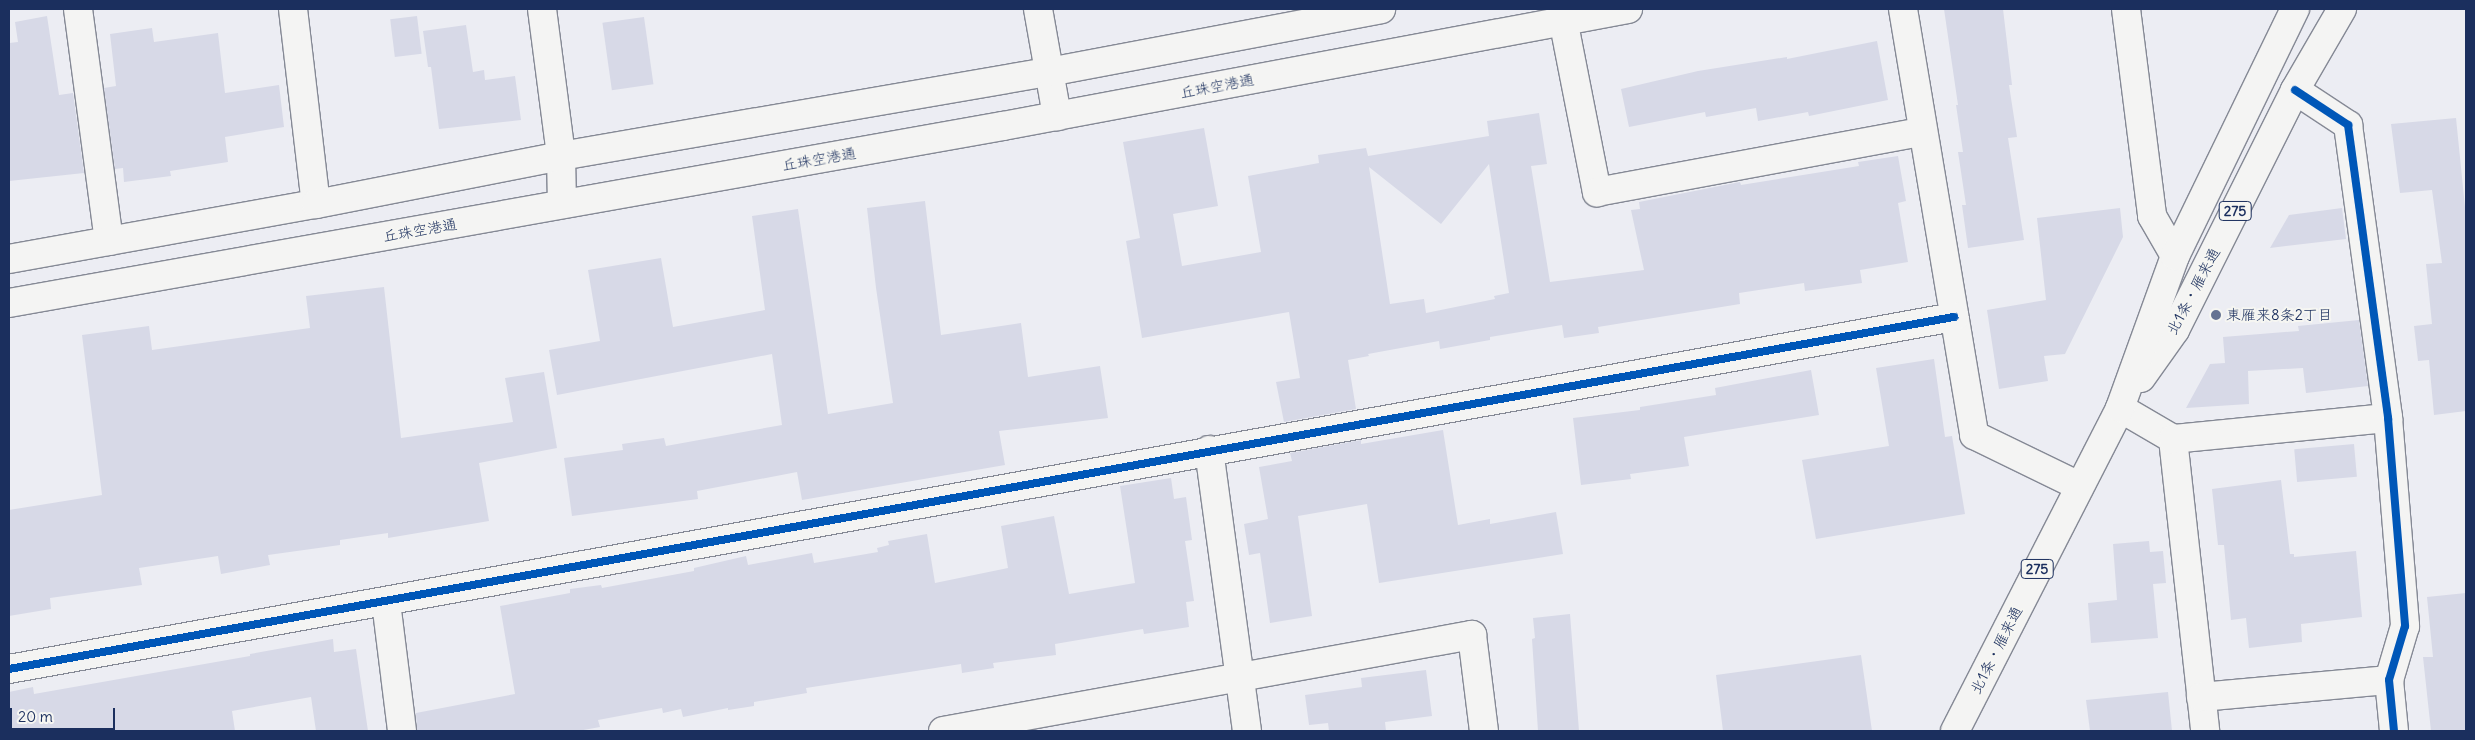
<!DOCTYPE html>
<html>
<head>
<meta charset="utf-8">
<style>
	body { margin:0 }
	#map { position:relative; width:2475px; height:740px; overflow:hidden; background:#ecedf3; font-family:Delius,"Klee One",sans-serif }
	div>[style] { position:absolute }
	.building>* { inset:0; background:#d7d9e7; transform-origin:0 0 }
	.roads { filter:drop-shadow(1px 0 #858995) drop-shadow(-1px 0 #858995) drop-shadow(0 1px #858995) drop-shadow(0 -1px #858995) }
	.minor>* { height:28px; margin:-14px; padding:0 14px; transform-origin:14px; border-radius:14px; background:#f4f4f3 }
	.tertiary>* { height:28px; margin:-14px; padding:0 14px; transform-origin:14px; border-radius:14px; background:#f4f4f3 }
	.secondary>* { height:28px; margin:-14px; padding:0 14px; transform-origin:14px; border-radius:14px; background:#f4f4f3 }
	.trunk>* { height:28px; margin:-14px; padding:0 14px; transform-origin:14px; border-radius:14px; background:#f4f4f3 }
	.cycleway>* { height:8px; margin:-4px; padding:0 4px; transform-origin:4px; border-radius:4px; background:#0057b8 }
	.dots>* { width:14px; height:14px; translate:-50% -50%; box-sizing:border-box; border:2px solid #f6f6f2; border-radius:50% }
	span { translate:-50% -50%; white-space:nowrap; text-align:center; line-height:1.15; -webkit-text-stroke:4px #f6f6f2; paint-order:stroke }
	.shield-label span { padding:1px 4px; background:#f6f6f2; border:1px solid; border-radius:4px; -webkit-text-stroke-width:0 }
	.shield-label { font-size:14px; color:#1b2f5e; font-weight:700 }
	.street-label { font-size:15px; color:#1b2f5e }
	.poi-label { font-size:15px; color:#1b2f5e }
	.left { translate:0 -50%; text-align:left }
	.frame { position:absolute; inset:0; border:10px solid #1b2f5e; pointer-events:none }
	.scale { position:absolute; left:10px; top:708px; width:105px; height:22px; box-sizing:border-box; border:2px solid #1b2f5e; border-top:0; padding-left:6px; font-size:15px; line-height:18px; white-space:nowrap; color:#1b2f5e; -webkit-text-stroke:4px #f6f6f2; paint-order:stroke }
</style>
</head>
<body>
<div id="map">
	<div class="building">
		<div style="clip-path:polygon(1944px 9px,2003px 9px,2012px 85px,2009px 85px,2017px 137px,2008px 138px,2024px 240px,1968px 248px,1962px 205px,1966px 205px,1958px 152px,1963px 152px,1956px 105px,1958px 105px)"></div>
		<div style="clip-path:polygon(47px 16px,59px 95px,73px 93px,84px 173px,9px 181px,9px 43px,18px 42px,15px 22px)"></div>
		<div style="left:417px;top:16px;width:38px;height:27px;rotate:83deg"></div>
		<div style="left:644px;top:17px;width:68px;height:42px;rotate:82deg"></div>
		<div style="clip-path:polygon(466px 25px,473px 72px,484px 70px,485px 80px,515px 76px,521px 120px,439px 129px,431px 67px,428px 67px,423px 31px)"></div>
		<div style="clip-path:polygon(152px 28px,154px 42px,218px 33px,225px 93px,279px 85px,284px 127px,225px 137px,228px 162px,170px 171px,171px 176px,124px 182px,123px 168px,115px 169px,104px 88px,116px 86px,110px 34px)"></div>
		<div style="clip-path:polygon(1877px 41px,1888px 100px,1809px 116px,1808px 112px,1758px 121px,1756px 108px,1706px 117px,1705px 112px,1629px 127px,1621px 89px,1698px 71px,1787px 57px,1787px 59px)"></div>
		<div style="clip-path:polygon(evenodd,1539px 113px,1547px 164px,1531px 166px,1550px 282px,1644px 270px,1631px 210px,1640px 209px,1639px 202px,1740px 182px,1741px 185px,1859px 166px,1858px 162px,1898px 156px,1906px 201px,1898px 203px,1908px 262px,1860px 270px,1862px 283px,1805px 291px,1804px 283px,1739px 293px,1740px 304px,1598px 327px,1599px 333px,1564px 338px,1562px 325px,1490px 337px,1490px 340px,1440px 349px,1439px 341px,1368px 354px,1369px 356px,1348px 360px,1356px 409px,1284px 422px,1276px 382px,1300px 378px,1289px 312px,1142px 338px,1126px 241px,1140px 238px,1123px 142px,1204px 128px,1218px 206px,1173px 214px,1182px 266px,1261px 252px,1248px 176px,1319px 163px,1318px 155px,1366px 148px,1368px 156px,1489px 136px,1487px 121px,1539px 113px,1489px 164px,1509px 293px,1494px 296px,1495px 299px,1426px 313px,1424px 299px,1390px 304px,1369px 167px,1441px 224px,1489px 164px)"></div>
		<div style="clip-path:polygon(2456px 118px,2466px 217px,2466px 411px,2434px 415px,2429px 360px,2418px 361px,2414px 326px,2432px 324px,2426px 264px,2442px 263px,2432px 190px,2400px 193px,2391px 124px)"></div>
		<div style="clip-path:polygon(925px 201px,941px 335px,1021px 323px,1028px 377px,1100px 366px,1108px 418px,999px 431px,1005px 465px,802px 500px,797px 472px,697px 491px,698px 499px,572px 516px,564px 458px,623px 450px,622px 444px,664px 438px,666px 446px,782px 425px,772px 354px,557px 395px,549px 350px,600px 341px,588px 270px,661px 258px,673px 327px,765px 310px,752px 216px,798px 209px,828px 414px,893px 403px,876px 288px,867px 208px)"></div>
		<div style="clip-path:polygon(2120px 208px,2123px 237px,2065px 354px,2044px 356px,2048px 381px,1999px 389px,1987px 310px,2046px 300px,2037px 218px)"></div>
		<div style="clip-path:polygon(2342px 208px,2346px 239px,2270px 248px,2289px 215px)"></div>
		<div style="clip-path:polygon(384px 287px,401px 438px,513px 422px,505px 378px,544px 372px,557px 448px,479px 463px,489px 521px,388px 538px,388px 533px,340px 540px,340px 545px,268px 555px,270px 565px,221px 574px,218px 556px,139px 568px,142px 585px,50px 598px,51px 609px,9px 616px,9px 510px,102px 495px,82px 335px,149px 326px,152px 350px,310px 328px,306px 296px)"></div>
		<div style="clip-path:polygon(2359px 320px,2368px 386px,2306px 393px,2303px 368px,2248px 371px,2249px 404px,2186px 408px,2210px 364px,2225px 363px,2223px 337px,2299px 331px,2298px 326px)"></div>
		<div style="clip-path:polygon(1934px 359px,1945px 437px,1952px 436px,1965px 514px,1816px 539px,1802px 460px,1889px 446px,1876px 368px)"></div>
		<div style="clip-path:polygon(1811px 370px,1819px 415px,1684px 437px,1689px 466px,1630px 474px,1631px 479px,1581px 485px,1573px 418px,1640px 410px,1640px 407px,1716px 395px,1715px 388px)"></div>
		<div style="clip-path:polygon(1443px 430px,1458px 525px,1490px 519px,1490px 524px,1556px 512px,1563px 554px,1379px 583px,1367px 504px,1298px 516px,1312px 616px,1270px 623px,1260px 553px,1249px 555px,1244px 524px,1268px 519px,1259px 467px,1292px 461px,1290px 453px,1361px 440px,1361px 444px)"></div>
		<div style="left:2354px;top:444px;width:33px;height:60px;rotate:85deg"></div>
		<div style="clip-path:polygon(1171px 478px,1174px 499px,1186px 497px,1192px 540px,1185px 541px,1194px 601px,1186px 602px,1189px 627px,1144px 634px,1143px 629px,1055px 644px,1056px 655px,993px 663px,994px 668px,962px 673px,961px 664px,806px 688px,807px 693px,754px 702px,754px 706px,728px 710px,728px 708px,683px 717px,681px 709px,663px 713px,662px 708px,598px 720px,600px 727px,578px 731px,417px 731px,416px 713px,515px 694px,500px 606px,570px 593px,570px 589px,601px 585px,602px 588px,694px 571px,694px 568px,746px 556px,748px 565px,812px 553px,814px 563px,878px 552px,877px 548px,889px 545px,888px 541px,927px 534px,935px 583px,1008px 568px,1001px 526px,1054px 516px,1069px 594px,1135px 583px,1120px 486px)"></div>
		<div style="clip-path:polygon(2281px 480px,2290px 554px,2294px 554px,2294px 557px,2356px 551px,2362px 617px,2301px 624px,2302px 642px,2249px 648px,2246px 618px,2231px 620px,2224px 545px,2218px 545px,2212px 489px)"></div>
		<div style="clip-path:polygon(2149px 541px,2150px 552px,2163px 551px,2166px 583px,2153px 584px,2158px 638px,2091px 643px,2088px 603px,2117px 600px,2113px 544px)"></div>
		<div style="clip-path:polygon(2466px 593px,2466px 731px,2431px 731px,2423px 657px,2433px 657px,2427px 597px)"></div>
		<div style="clip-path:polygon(1570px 614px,1579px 731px,1538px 731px,1532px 639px,1535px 638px,1533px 618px)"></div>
		<div style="clip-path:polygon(333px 639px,334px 652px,356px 649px,368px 731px,316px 731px,311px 697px,232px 711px,235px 731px,9px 731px,9px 692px,33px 687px,34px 694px,250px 656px,250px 654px)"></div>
		<div style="clip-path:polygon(1861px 655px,1872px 731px,1723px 731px,1716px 675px)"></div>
		<div style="clip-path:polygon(1426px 670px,1432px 716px,1385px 722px,1386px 731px,1329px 731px,1328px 723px,1309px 725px,1305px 695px,1362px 687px,1361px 678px)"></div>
		<div style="clip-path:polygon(2168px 692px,2172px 731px,2090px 731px,2086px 700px)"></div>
	</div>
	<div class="roads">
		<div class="minor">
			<div style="left:78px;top:9px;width:234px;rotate:82.4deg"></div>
			<div style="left:293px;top:9px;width:196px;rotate:83.3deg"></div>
			<div style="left:542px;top:9px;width:148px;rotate:82.6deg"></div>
			<div style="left:561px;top:156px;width:48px;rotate:88.8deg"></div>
			<div style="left:1561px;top:9px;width:187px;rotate:78.9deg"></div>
			<div style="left:1597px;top:192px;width:330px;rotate:-10.5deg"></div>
			<div style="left:1903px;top:9px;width:432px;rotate:80.5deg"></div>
			<div style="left:1974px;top:435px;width:117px;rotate:25.9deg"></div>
			<div style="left:2126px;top:9px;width:209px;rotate:82.8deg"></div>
			<div style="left:2152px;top:216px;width:46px;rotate:60.1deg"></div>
			<div style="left:2295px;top:90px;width:64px;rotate:33.4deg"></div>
			<div style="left:2348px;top:125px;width:296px;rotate:82.2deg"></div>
			<div style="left:2388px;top:418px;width:209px;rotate:85.3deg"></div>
			<div style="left:2405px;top:626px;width:56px;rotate:106.5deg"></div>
			<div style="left:2389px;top:680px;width:51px;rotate:84.4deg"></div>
			<div style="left:2120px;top:408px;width:61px;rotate:30.3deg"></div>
			<div style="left:2173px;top:439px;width:294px;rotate:83.7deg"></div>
			<div style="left:2173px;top:439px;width:216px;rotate:-5.6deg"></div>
			<div style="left:1209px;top:450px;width:284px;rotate:82.3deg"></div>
			<div style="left:386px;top:602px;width:130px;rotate:82.9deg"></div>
			<div style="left:9px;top:669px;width:1977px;rotate:-10.26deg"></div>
			<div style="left:2201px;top:697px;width:189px;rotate:-5.2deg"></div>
			<div style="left:943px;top:731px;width:538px;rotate:-10.29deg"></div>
			<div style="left:1472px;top:635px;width:97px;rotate:82.9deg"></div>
		</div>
		<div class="tertiary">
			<div style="left:1038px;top:9px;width:109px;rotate:79.9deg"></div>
		</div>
		<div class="secondary">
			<div style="left:9px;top:259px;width:312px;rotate:-10.2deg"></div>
			<div style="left:316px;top:204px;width:250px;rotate:-11.1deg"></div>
			<div style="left:561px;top:156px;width:495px;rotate:-9.8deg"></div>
			<div style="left:1049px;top:72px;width:338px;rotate:-10.7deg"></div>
			<div style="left:9px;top:303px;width:1010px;rotate:-10.1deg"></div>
			<div style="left:1003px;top:126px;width:636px;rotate:-10.6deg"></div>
		</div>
		<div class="trunk">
			<div style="left:2141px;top:378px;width:59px;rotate:-54.7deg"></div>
			<div style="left:2175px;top:330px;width:268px;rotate:-63.4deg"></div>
			<div style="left:2295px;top:90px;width:94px;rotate:-59.9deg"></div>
			<div style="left:1955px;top:731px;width:363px;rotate:-62.9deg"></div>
			<div style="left:2120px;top:408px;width:162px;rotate:-70.1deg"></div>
			<div style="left:2175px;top:256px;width:275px;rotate:-64.1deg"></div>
		</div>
	</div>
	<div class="cycleway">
		<div style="left:2295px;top:90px;width:64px;rotate:33.4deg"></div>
		<div style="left:2348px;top:125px;width:296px;rotate:82.2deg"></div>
		<div style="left:2388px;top:418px;width:209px;rotate:85.3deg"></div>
		<div style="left:2405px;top:626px;width:56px;rotate:106.5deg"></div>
		<div style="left:2389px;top:680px;width:51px;rotate:84.4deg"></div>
		<div style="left:9px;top:669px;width:1977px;rotate:-10.26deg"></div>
	</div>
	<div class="dots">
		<div style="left:2216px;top:315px;background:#647292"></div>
	</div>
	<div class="shield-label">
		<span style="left:2235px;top:211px">275</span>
		<span style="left:2037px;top:569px">275</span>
	</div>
	<div class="street-label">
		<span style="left:1217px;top:86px;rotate:-11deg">丘珠空港通</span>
		<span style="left:819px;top:159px;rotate:-10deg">丘珠空港通</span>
		<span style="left:420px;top:230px;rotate:-10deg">丘珠空港通</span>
		<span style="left:2193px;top:291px;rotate:-62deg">北1条・雁来通</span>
		<span style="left:1996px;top:650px;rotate:-63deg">北1条・雁来通</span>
	</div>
	<div class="poi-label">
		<span class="left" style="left:2226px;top:315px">東雁来8条2丁目</span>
	</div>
	<div class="frame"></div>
	<div class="scale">20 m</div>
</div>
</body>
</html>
